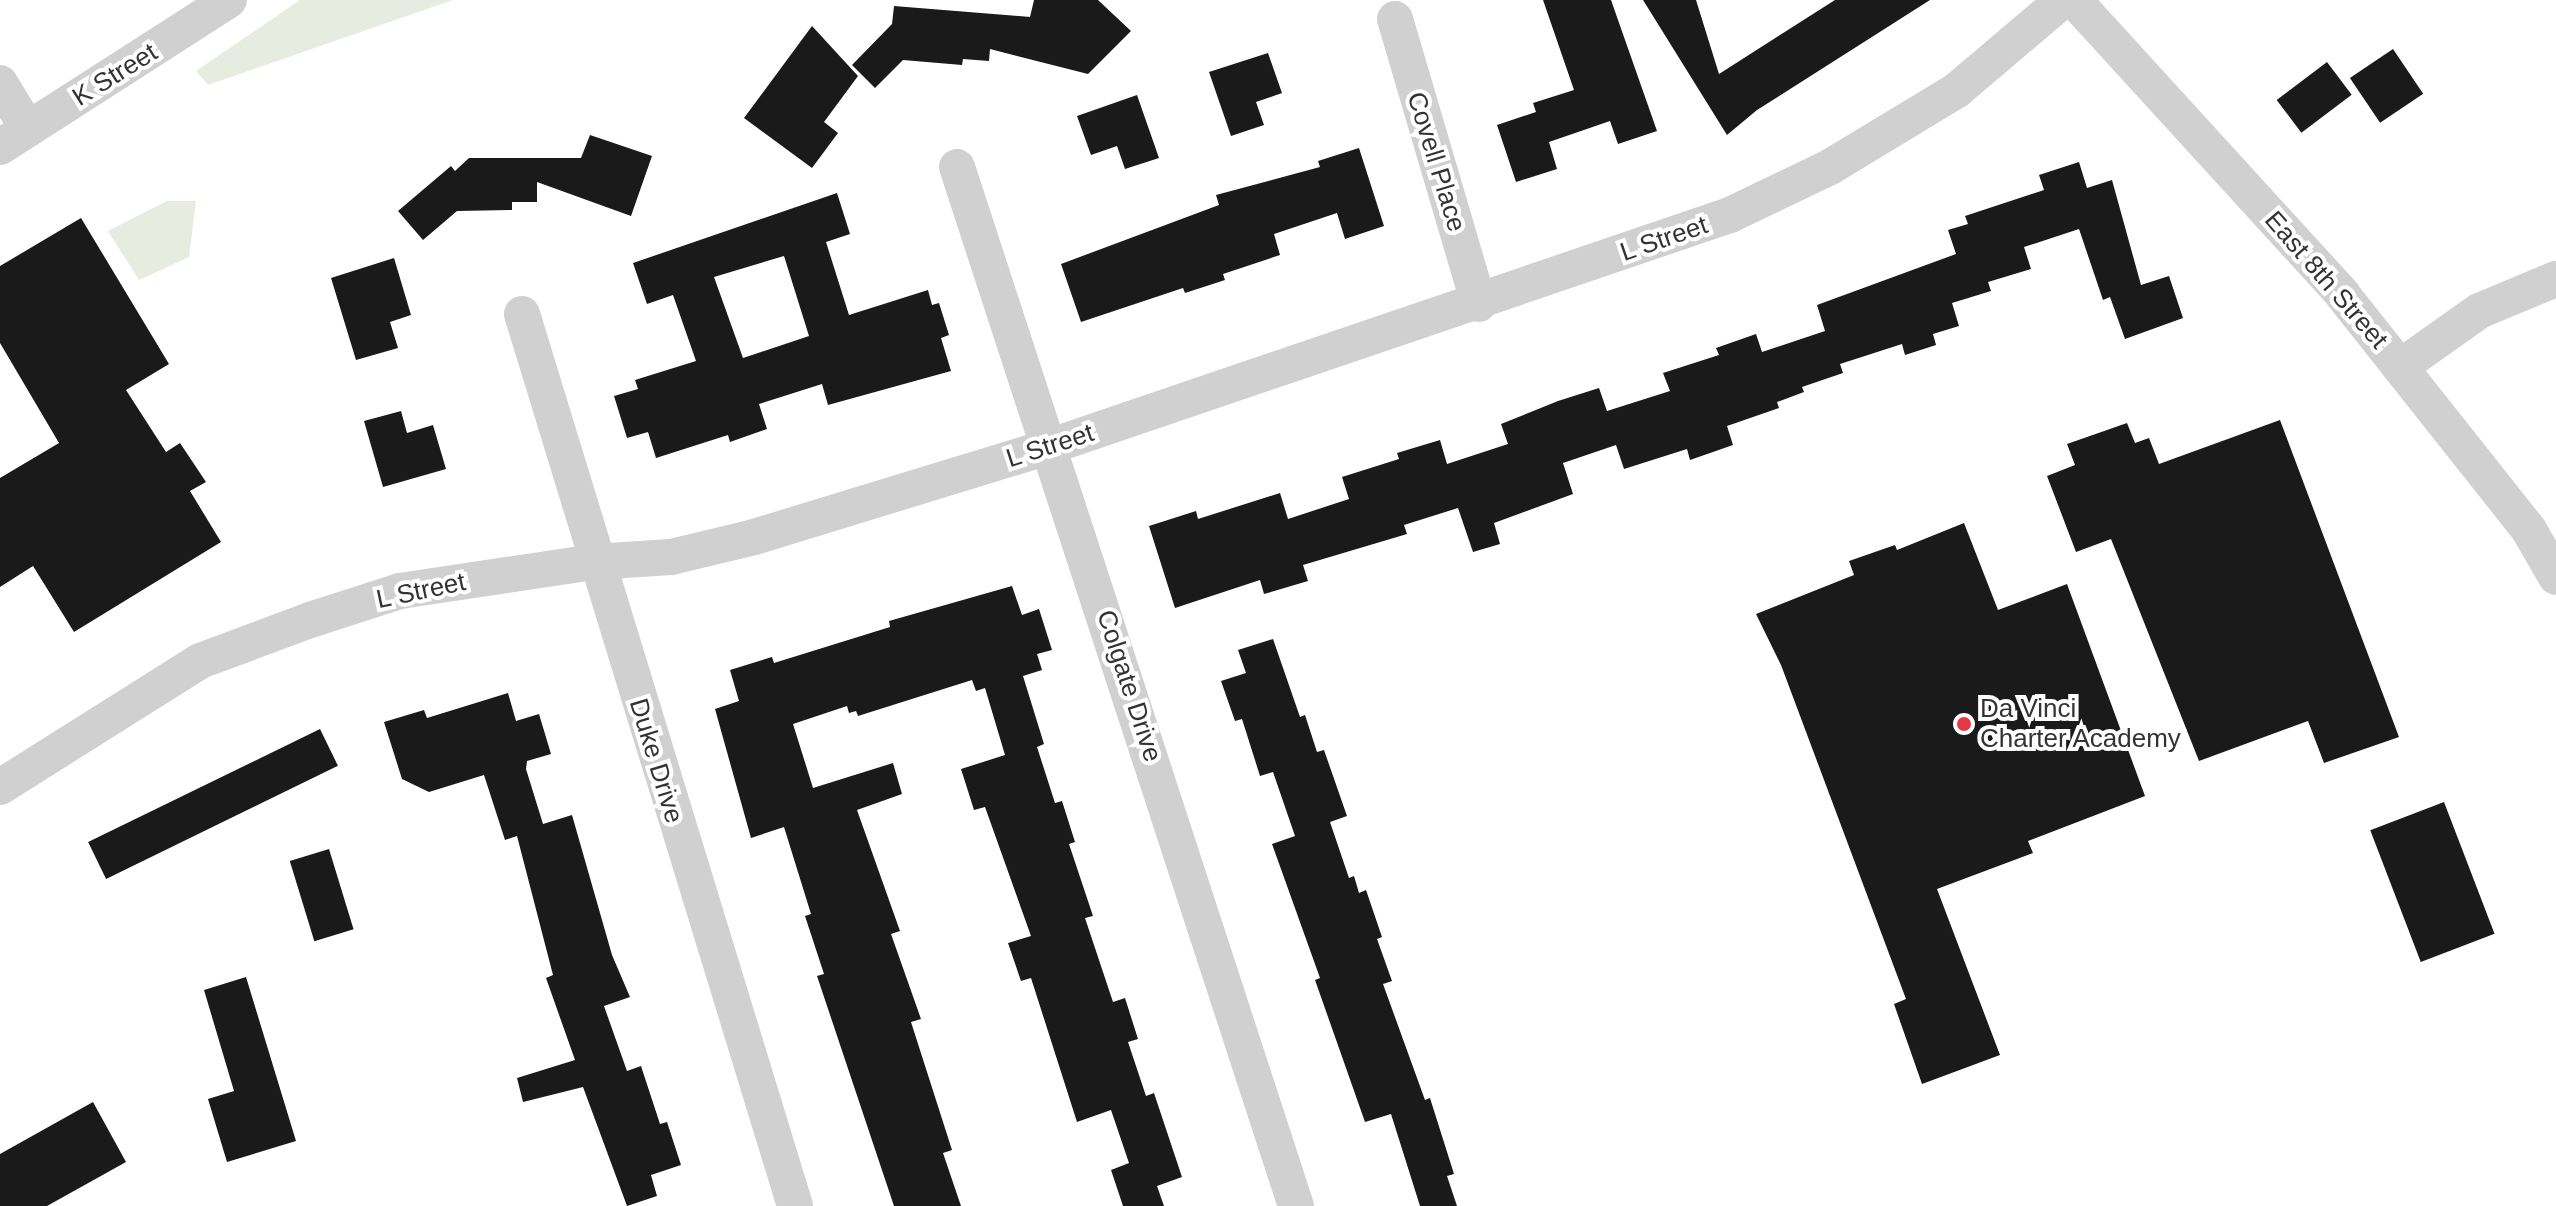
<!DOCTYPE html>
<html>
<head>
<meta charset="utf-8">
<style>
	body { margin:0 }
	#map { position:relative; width:2556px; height:1206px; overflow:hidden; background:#fff; font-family:Helvetica,sans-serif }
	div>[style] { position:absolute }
	.green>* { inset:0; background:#e6ecdf }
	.building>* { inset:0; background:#1a1a1a; transform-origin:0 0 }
	.minor>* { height:36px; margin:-18px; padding:0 18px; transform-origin:18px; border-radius:18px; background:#d0d0d0 }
	.dots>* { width:22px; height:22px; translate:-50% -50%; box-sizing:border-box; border:4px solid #fff; border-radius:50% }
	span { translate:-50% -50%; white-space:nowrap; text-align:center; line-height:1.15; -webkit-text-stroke:8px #fff; paint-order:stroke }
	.street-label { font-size:26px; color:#333 }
	.poi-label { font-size:26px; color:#333 }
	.left { translate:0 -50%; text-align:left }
</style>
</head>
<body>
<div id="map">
	<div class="green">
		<div style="clip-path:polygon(300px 0,453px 0,208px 85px,196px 71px)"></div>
		<div style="clip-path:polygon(167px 201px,196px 201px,189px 257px,139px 280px,108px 231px)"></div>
	</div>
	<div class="building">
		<div style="clip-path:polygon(1034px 0,1098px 0,1131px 31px,1088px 74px,990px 49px,989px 61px,963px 59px,962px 65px,903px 60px,875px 88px,852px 65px,892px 24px,894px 6px,1030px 17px)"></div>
		<div style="clip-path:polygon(1543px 0,1611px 0,1657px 131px,1618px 144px,1610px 121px,1549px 142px,1557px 169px,1516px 182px,1497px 125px,1536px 112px,1533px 103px,1574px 90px)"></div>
		<div style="clip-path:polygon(1643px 0,1696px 0,1719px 74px,1835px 0,1930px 0,1757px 110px,1727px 135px)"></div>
		<div style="clip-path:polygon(812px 26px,858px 76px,824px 122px,838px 133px,812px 168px,744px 118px)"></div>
		<div style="left:2393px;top:49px;width:54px;height:52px;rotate:56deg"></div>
		<div style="clip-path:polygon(1268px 53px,1282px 93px,1256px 102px,1264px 125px,1231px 136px,1209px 72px)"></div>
		<div style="left:2327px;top:62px;width:41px;height:63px;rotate:53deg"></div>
		<div style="clip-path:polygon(1137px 95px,1159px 158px,1125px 169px,1117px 146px,1091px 155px,1077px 116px)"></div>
		<div style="clip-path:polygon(590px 135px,652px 156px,631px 216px,537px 182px,537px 202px,512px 202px,512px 210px,457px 211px,423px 240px,398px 211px,451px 166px,455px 171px,469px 158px,581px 158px)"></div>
		<div style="clip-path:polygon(1359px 148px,1384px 226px,1345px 239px,1337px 213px,1274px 234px,1280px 255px,1223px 274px,1225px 280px,1185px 293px,1183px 288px,1081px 322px,1061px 264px,1219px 205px,1216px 195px,1320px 167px,1318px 161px)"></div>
		<div style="clip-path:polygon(2079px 162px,2087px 188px,2112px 180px,2141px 285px,2169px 276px,2183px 318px,2125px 339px,2110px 297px,2103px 300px,2079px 229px,2024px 247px,2031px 269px,1988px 282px,1991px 291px,1952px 303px,1959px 326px,1933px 334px,1936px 345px,1905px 355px,1902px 344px,1840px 364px,1843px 373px,1802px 387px,1804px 392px,1777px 402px,1779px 408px,1727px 426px,1733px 445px,1690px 460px,1687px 449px,1624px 469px,1616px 445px,1563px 463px,1573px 494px,1494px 523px,1500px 544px,1473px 552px,1458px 508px,1404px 525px,1407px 534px,1303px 565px,1308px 581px,1264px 594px,1260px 580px,1175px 608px,1149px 526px,1196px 511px,1198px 519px,1280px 493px,1288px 519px,1349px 499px,1342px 477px,1399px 459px,1397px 453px,1440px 440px,1447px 464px,1508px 444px,1501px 424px,1558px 401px,1599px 388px,1607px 411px,1670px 391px,1663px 373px,1719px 355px,1716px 348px,1756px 334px,1762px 352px,1825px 331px,1817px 305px,1956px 254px,1948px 230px,1968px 224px,1965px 216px,2044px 190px,2039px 175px)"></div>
		<div style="clip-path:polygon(evenodd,837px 193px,850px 234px,826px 242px,849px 315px,928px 290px,932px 305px,939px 303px,949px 335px,941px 338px,951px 371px,828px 405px,822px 384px,759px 404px,767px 429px,730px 442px,728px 435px,656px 458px,648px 432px,627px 438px,614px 396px,638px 389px,635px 380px,696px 361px,673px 295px,647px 304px,633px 263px,837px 193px,784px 256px,809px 336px,743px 358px,714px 277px,784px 256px)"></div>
		<div style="clip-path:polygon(81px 218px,169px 364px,126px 390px,166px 452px,180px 443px,206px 482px,190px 491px,221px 542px,74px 632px,33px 566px,0 587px,0 478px,59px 443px,0 343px,0 266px)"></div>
		<div style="clip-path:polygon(394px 258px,411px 315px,390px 322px,398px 348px,356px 360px,331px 278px)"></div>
		<div style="clip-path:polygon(401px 411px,407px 433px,433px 425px,446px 469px,383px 487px,364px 421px)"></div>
		<div style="clip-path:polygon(2280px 420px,2399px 737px,2324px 763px,2308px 721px,2199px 761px,2111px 539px,2076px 552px,2047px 476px,2075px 465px,2067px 444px,2127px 423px,2135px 443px,2149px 438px,2159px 464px)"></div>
		<div style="clip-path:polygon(1964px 523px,1998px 610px,2067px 584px,2145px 796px,2028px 841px,2033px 853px,1937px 889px,2000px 1055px,1922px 1084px,1894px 1004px,1906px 999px,1781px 665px,1756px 614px,1854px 575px,1849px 561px,1895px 545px,1897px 550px)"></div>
		<div style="clip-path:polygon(1012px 586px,1022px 615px,1039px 609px,1052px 650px,1037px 654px,1042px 670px,1023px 676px,1044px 744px,1037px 747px,1055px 803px,1062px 801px,1075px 842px,1069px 844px,1093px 916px,1085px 918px,1113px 1002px,1125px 998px,1138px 1039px,1128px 1042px,1146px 1096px,1154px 1093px,1182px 1177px,1157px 1186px,1164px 1206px,1123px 1206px,1111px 1170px,1129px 1163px,1111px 1110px,1077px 1122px,1031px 978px,1021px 981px,1008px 943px,1031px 936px,985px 807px,974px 810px,961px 769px,1005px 755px,985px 688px,976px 691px,972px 680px,858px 716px,856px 711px,849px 713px,847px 706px,793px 724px,813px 788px,893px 763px,902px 794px,857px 810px,900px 931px,891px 934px,921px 1019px,911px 1022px,952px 1150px,943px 1153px,961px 1206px,894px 1206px,817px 976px,824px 974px,805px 916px,811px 914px,784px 827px,751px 838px,715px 709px,739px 701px,730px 670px,772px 657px,774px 663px,890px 627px,889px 621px)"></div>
		<div style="clip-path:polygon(1273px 639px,1300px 717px,1305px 715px,1317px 752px,1324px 750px,1347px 816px,1330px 822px,1349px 878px,1354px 876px,1359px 893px,1366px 890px,1382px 937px,1377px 939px,1392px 981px,1383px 984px,1425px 1100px,1430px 1098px,1454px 1174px,1447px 1176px,1457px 1206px,1420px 1206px,1391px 1114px,1365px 1122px,1315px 980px,1320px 978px,1272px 844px,1295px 836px,1273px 772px,1260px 776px,1242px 719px,1235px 721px,1221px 681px,1246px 673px,1238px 650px)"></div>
		<div style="clip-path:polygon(508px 693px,516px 721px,539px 714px,551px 754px,527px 761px,526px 769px,543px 824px,572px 815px,612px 955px,630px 997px,604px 1006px,627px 1071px,641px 1066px,660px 1124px,667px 1122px,681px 1165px,651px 1175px,657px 1196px,627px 1206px,583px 1087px,523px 1102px,517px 1078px,575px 1060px,546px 978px,553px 975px,517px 836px,505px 840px,484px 775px,429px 792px,402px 779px,384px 722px,424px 710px,427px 718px)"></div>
		<div style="left:320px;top:729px;width:41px;height:258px;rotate:64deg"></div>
		<div style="left:2444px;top:802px;width:141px;height:79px;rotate:69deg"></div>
		<div style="left:329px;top:849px;width:84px;height:41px;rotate:73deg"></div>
		<div style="clip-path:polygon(246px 977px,296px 1141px,227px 1162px,208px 1099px,234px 1091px,204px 990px)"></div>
		<div style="clip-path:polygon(93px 1102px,126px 1162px,47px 1206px,0 1206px,0 1154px)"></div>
	</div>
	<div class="minor">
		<div style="left:2074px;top:0;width:398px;rotate:47.6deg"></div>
		<div style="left:2342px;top:294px;width:301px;rotate:51.6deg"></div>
		<div style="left:2529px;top:530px;width:54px;rotate:60.1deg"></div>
		<div style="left:1395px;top:19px;width:297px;rotate:73.6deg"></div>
		<div style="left:0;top:83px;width:54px;rotate:58.7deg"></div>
		<div style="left:0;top:147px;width:272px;rotate:-32.7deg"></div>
		<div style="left:957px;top:167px;width:1093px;rotate:71.93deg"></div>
		<div style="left:522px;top:314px;width:933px;rotate:72.98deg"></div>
		<div style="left:2400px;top:367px;width:97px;rotate:-35.3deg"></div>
		<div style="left:2479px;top:311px;width:83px;rotate:-22.6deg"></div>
		<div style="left:0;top:787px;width:236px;rotate:-32.2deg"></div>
		<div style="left:200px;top:661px;width:117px;rotate:-20.4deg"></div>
		<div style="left:310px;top:620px;width:95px;rotate:-17.9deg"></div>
		<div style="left:400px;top:591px;width:196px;rotate:-8.5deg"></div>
		<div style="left:594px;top:562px;width:77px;rotate:-3.7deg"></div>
		<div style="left:671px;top:557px;width:85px;rotate:-13.5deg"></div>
		<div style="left:754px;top:537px;width:311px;rotate:-17deg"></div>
		<div style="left:1051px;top:446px;width:717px;rotate:-18.79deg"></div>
		<div style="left:1730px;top:215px;width:111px;rotate:-25.6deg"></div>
		<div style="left:1830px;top:167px;width:149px;rotate:-31.2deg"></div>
		<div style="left:1957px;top:90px;width:139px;rotate:-40.3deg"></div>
	</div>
	<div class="dots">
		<div style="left:1964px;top:724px;background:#e63946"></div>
	</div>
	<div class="street-label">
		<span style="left:115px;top:75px;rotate:-32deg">K Street</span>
		<span style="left:1436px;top:162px;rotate:73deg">Covell Place</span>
		<span style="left:1664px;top:239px;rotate:-19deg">L Street</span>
		<span style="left:2326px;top:280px;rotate:49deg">East 8th Street</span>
		<span style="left:1050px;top:446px;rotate:-18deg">L Street</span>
		<span style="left:421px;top:591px;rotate:-12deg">L Street</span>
		<span style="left:1129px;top:686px;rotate:72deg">Colgate Drive</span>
		<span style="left:656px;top:761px;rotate:73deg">Duke Drive</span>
	</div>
	<div class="poi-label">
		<span class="left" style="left:1980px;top:724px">Da Vinci<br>Charter Academy</span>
	</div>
</div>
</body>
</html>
